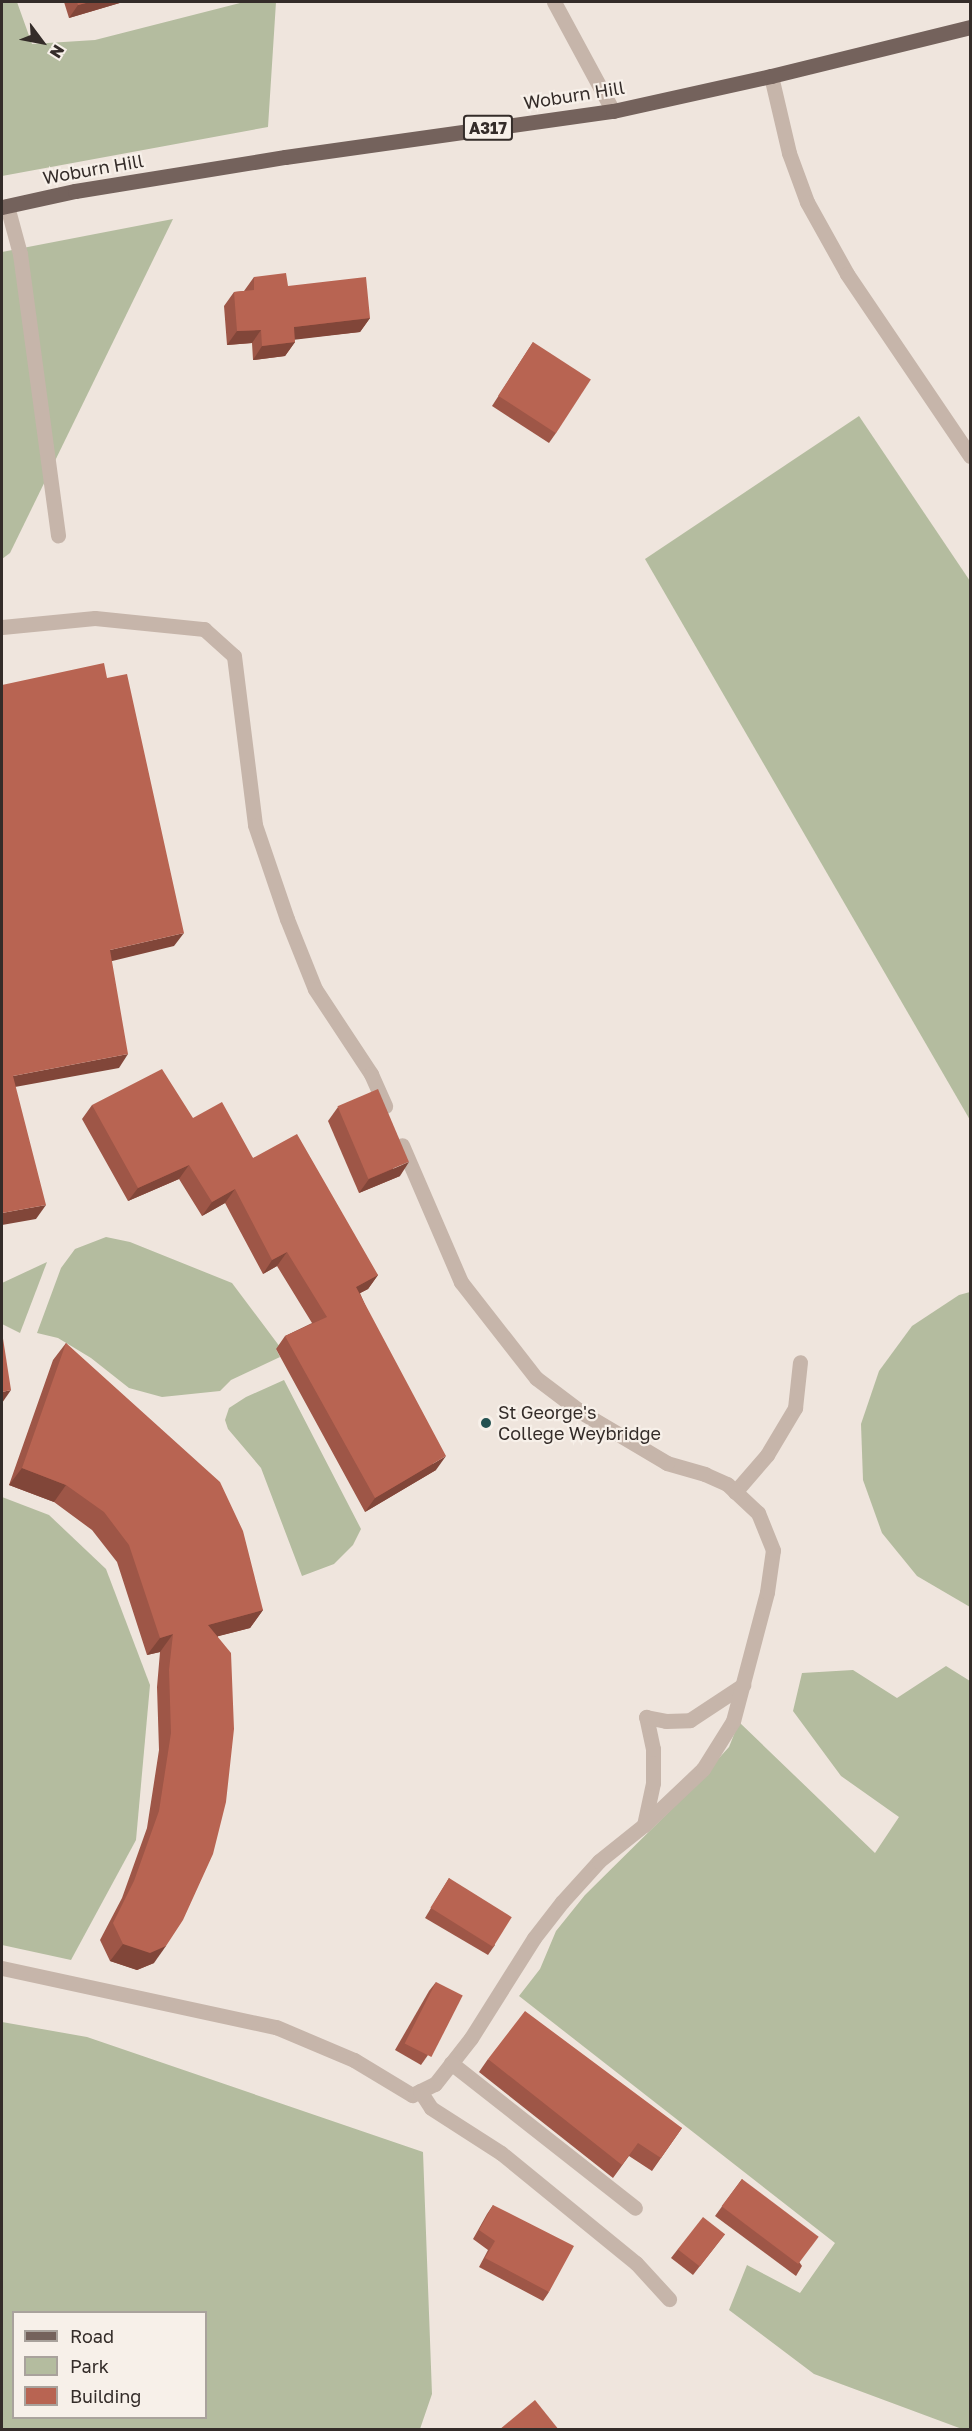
<!DOCTYPE html>
<html>
<head>
<meta charset="utf-8">
<style>
	body { margin:0 }
	#map { position:relative; width:972px; height:2431px; overflow:hidden; background:#efe5dd; font-family:"Golos Text",sans-serif }
	div>[style] { position:absolute }
	.green>* { inset:0; background:#b4bc9f }
	.service>* { height:15px; margin:-7.5px; padding:0 7.5px; transform-origin:7.5px; border-radius:7.5px; background:#c6b5aa }
	.primary>* { height:15px; margin:-7.5px; padding:0 7.5px; transform-origin:7.5px; border-radius:7.5px; background:#74625c }
	.wall>* { inset:0; background:#9e5647 }
	.shaded-wall>* { inset:0; background:#814639 }
	.building>* { inset:0; background:#b86452; transform-origin:0 0 }
	.dots>* { width:16px; height:16px; translate:-50% -50%; box-sizing:border-box; border:3px solid #f7f0e9; border-radius:50% }
	span { translate:-50% -50%; white-space:nowrap; text-align:center; line-height:1.15; -webkit-text-stroke:4.5px #f7f0e9; paint-order:stroke }
	.shield-label span { padding:2px 4px; background:#f7f0e9; border:2px solid; border-radius:4px; -webkit-text-stroke-width:0 }
	.shield-label { font-size:16px; color:#342c29; font-weight:700 }
	.street-label { font-size:18px; color:#342c29 }
	.poi-label { font-size:18px; color:#342c29 }
	.left { translate:0 -50%; text-align:left }
	.frame { position:absolute; inset:0; border:3px solid #342c29; pointer-events:none }
	.legend { position:absolute; left:12px; top:2311px; width:195px; height:108px; box-sizing:border-box; background:#f7f0e9; border:2px solid #a9a29c; margin:0; padding:8px 10px; list-style:none; font-size:18px; color:#342c29 }
	.legend li { display:flex; align-items:center; gap:12px; height:30px }
	.legend b { width:30px; border:2px solid #a9a29c }
	.north { position:absolute; left:12px; top:12px; width:60px; height:60px; -webkit-text-stroke:4px #f7f0e9; paint-order:stroke; rotate:122deg; font-size:16px; font-weight:700; line-height:24px; text-align:center; color:#342c29 }
	.north::after { content:''; display:block; margin:auto; width:21px; height:27px; background:#342c29; clip-path:polygon(50% 0,100% 100%,50% 72%,0 100%) }
</style>
</head>
<body>
<div id="map">
	<div class="green">
		<div style="clip-path:polygon(2px 2px,17px 2px,32px 44px,95px 40px,244px 2px,276px 2px,268px 127px,2px 176px)"></div>
		<div style="clip-path:polygon(173px 219px,10px 553px,2px 559px,2px 252px)"></div>
		<div style="clip-path:polygon(859px 416px,970px 581px,970px 1120px,645px 559px)"></div>
		<div style="clip-path:polygon(106px 1237px,130px 1242px,232px 1283px,280px 1347px,276px 1349px,280px 1357px,231px 1380px,220px 1391px,162px 1397px,129px 1388px,91px 1358px,58px 1338px,37px 1333px,61px 1268px,75px 1249px)"></div>
		<div style="clip-path:polygon(47px 1262px,20px 1333px,2px 1324px,2px 1283px)"></div>
		<div style="clip-path:polygon(970px 1292px,970px 1607px,917px 1576px,882px 1533px,863px 1480px,861px 1424px,879px 1371px,912px 1326px,959px 1295px)"></div>
		<div style="clip-path:polygon(284px 1380px,361px 1529px,353px 1545px,334px 1564px,302px 1576px,261px 1468px,228px 1429px,225px 1420px,229px 1408px,246px 1397px)"></div>
		<div style="clip-path:polygon(2px 1497px,49px 1515px,106px 1569px,150px 1685px,136px 1840px,71px 1960px,2px 1945px)"></div>
		<div style="clip-path:polygon(946px 1666px,970px 1681px,970px 2429px,962px 2429px,814px 2374px,729px 2310px,747px 2265px,800px 2293px,835px 2243px,519px 1996px,540px 1969px,556px 1931px,585px 1895px,683px 1798px,729px 1747px,739px 1722px,875px 1853px,899px 1817px,841px 1776px,793px 1711px,802px 1673px,853px 1670px,897px 1698px)"></div>
		<div style="clip-path:polygon(evenodd,2px 2022px,87px 2037px,423px 2152px,432px 2394px,420px 2429px,2px 2429px,2px 2022px,14px 2312px,206px 2312px,206px 2418px,14px 2418px,14px 2312px)"></div>
	</div>
	<div class="service">
		<div style="left:554px;top:2px;width:124px;rotate:61.6deg"></div>
		<div style="left:771px;top:76px;width:79px;rotate:76.8deg"></div>
		<div style="left:789px;top:153px;width:52px;rotate:69.8deg"></div>
		<div style="left:807px;top:202px;width:82px;rotate:60.9deg"></div>
		<div style="left:847px;top:274px;width:220px;rotate:55.9deg"></div>
		<div style="left:7px;top:206px;width:50px;rotate:74.8deg"></div>
		<div style="left:20px;top:254px;width:284px;rotate:82.3deg"></div>
		<div style="left:2px;top:627px;width:93px;rotate:-5.5deg"></div>
		<div style="left:95px;top:618px;width:110px;rotate:5.8deg"></div>
		<div style="left:204px;top:629px;width:40px;rotate:42deg"></div>
		<div style="left:234px;top:656px;width:170px;rotate:82.9deg"></div>
		<div style="left:255px;top:825px;width:99px;rotate:71.2deg"></div>
		<div style="left:287px;top:919px;width:75px;rotate:68.2deg"></div>
		<div style="left:315px;top:989px;width:102px;rotate:56.6deg"></div>
		<div style="left:371px;top:1074px;width:35px;rotate:66deg"></div>
		<div style="left:735px;top:1492px;width:49px;rotate:-49.1deg"></div>
		<div style="left:767px;top:1455px;width:55px;rotate:-59.2deg"></div>
		<div style="left:795px;top:1408px;width:46px;rotate:-83.8deg"></div>
		<div style="left:644px;top:1825px;width:43px;rotate:-77.9deg"></div>
		<div style="left:653px;top:1783px;width:34px;rotate:-90deg"></div>
		<div style="left:653px;top:1749px;width:33px;rotate:-102deg"></div>
		<div style="left:646px;top:1717px;width:20px;rotate:11deg"></div>
		<div style="left:666px;top:1721px;width:24px;rotate:-2deg"></div>
		<div style="left:690px;top:1720px;width:64px;rotate:-33.4deg"></div>
		<div style="left:2px;top:1968px;width:280px;rotate:12.2deg"></div>
		<div style="left:276px;top:2027px;width:85px;rotate:22.9deg"></div>
		<div style="left:354px;top:2060px;width:68px;rotate:31.1deg"></div>
		<div style="left:412px;top:2095px;width:25px;rotate:-26deg"></div>
		<div style="left:435px;top:2084px;width:58px;rotate:-52deg"></div>
		<div style="left:471px;top:2038px;width:118px;rotate:-57.8deg"></div>
		<div style="left:534px;top:1938px;width:46px;rotate:-52.1deg"></div>
		<div style="left:562px;top:1902px;width:55px;rotate:-47.9deg"></div>
		<div style="left:599px;top:1861px;width:58px;rotate:-38.7deg"></div>
		<div style="left:644px;top:1825px;width:81px;rotate:-43.5deg"></div>
		<div style="left:703px;top:1769px;width:57px;rotate:-58deg"></div>
		<div style="left:733px;top:1721px;width:133px;rotate:-75.2deg"></div>
		<div style="left:767px;top:1592px;width:42px;rotate:-81.9deg"></div>
		<div style="left:773px;top:1550px;width:40px;rotate:-112deg"></div>
		<div style="left:758px;top:1513px;width:42px;rotate:-136.9deg"></div>
		<div style="left:727px;top:1484px;width:24px;rotate:-156deg"></div>
		<div style="left:705px;top:1474px;width:40px;rotate:-164deg"></div>
		<div style="left:667px;top:1463px;width:100px;rotate:-149.3deg"></div>
		<div style="left:581px;top:1412px;width:56px;rotate:-142.9deg"></div>
		<div style="left:536px;top:1378px;width:122px;rotate:-128deg"></div>
		<div style="left:461px;top:1282px;width:149px;rotate:-113.3deg"></div>
		<div style="left:451px;top:2063px;width:234px;rotate:38.2deg"></div>
		<div style="left:420px;top:2091px;width:20px;rotate:57deg"></div>
		<div style="left:431px;top:2108px;width:83px;rotate:32.7deg"></div>
		<div style="left:501px;top:2153px;width:174px;rotate:39.2deg"></div>
		<div style="left:636px;top:2263px;width:49px;rotate:47.5deg"></div>
	</div>
	<div class="primary">
		<div style="left:2px;top:207px;width:75px;rotate:-12.4deg"></div>
		<div style="left:75px;top:191px;width:213px;rotate:-9.2deg"></div>
		<div style="left:285px;top:157px;width:331px;rotate:-8deg"></div>
		<div style="left:613px;top:111px;width:162px;rotate:-12.5deg"></div>
		<div style="left:771px;top:76px;width:205px;rotate:-13.8deg"></div>
	</div>
	<div class="wall">
		<div style="clip-path:polygon(64px 2px,123px 2px,69px 18px)"></div>
		<div style="clip-path:polygon(254px 277px,288px 286px,370px 318px,360px 332px,294px 339px,295px 342px,285px 356px,253px 360px,252px 343px,227px 345px,224px 306px,234px 292px,244px 291px)"></div>
		<div style="clip-path:polygon(533px 342px,556px 433px,549px 443px,492px 406px)"></div>
		<div style="clip-path:polygon(92px 1105px,193px 1118px,253px 1158px,378px 1275px,368px 1289px,360px 1293px,436px 1470px,365px 1512px,276px 1349px,285px 1336px,312px 1323px,277px 1266px,263px 1274px,225px 1203px,202px 1216px,179px 1179px,128px 1201px,82px 1119px)"></div>
		<div style="clip-path:polygon(338px 1107px,400px 1176px,359px 1193px,328px 1121px)"></div>
		<div style="clip-path:polygon(66px 1343px,263px 1610px,250px 1628px,218px 1636px,154px 1963px,137px 1970px,110px 1961px,100px 1940px,122px 1898px,147px 1828px,159px 1750px,157px 1687px,160px 1652px,147px 1655px,117px 1562px,92px 1530px,54px 1502px,9px 1485px,53px 1360px)"></div>
		<div style="clip-path:polygon(449px 1878px,495px 1945px,488px 1955px,425px 1918px)"></div>
		<div style="clip-path:polygon(436px 1982px,428px 2055px,421px 2065px,395px 2050px,429px 1991px)"></div>
		<div style="clip-path:polygon(488px 2059px,682px 2128px,652px 2171px,629px 2156px,613px 2178px,479px 2072px)"></div>
		<div style="clip-path:polygon(742px 2179px,802px 2266px,796px 2276px,715px 2216px)"></div>
		<div style="clip-path:polygon(493px 2205px,549px 2292px,543px 2301px,479px 2267px,488px 2250px,473px 2239px,487px 2214px)"></div>
		<div style="clip-path:polygon(725px 2234px,693px 2275px,671px 2258px,678px 2249px)"></div>
	</div>
	<div class="shaded-wall">
		<div style="clip-path:polygon(90px 2px,123px 2px,69px 18px,78px 5px)"></div>
		<div style="clip-path:polygon(370px 318px,360px 332px,284px 341px,294px 327px)"></div>
		<div style="clip-path:polygon(261px 330px,252px 343px,227px 345px,237px 331px)"></div>
		<div style="clip-path:polygon(295px 342px,285px 356px,253px 360px,262px 346px)"></div>
		<div style="clip-path:polygon(184px 933px,174px 946px,100px 964px,110px 950px)"></div>
		<div style="clip-path:polygon(128px 1054px,119px 1068px,4px 1089px,13px 1076px)"></div>
		<div style="clip-path:polygon(409px 1162px,400px 1176px,359px 1193px,369px 1179px)"></div>
		<div style="clip-path:polygon(189px 1165px,179px 1179px,128px 1201px,138px 1188px)"></div>
		<div style="clip-path:polygon(235px 1189px,225px 1203px,202px 1216px,212px 1202px)"></div>
		<div style="clip-path:polygon(46px 1205px,36px 1219px,2px 1225px,2px 1213px)"></div>
		<div style="clip-path:polygon(287px 1252px,277px 1266px,263px 1274px,272px 1260px)"></div>
		<div style="clip-path:polygon(378px 1275px,368px 1289px,347px 1300px,356px 1287px)"></div>
		<div style="clip-path:polygon(11px 1390px,2px 1403px,2px 1392px)"></div>
		<div style="clip-path:polygon(446px 1456px,436px 1470px,365px 1512px,375px 1498px)"></div>
		<div style="clip-path:polygon(22px 1468px,66px 1485px,54px 1502px,9px 1485px)"></div>
		<div style="clip-path:polygon(263px 1610px,250px 1628px,196px 1642px,208px 1625px)"></div>
		<div style="clip-path:polygon(173px 1634px,160px 1652px,147px 1655px,160px 1638px)"></div>
		<div style="clip-path:polygon(123px 1944px,166px 1946px,154px 1963px,137px 1970px,110px 1961px)"></div>
	</div>
	<div class="building">
		<div style="clip-path:polygon(77px 2px,90px 2px,78px 5px)"></div>
		<div style="clip-path:polygon(286px 273px,288px 286px,366px 277px,370px 318px,294px 327px,295px 342px,262px 346px,261px 330px,237px 331px,234px 292px,254px 290px,254px 277px)"></div>
		<div style="left:533px;top:342px;width:69px;height:64px;rotate:33deg"></div>
		<div style="clip-path:polygon(104px 663px,107px 678px,127px 674px,184px 933px,110px 950px,128px 1054px,13px 1076px,46px 1205px,2px 1213px,2px 685px)"></div>
		<div style="clip-path:polygon(162px 1069px,193px 1118px,222px 1102px,253px 1158px,297px 1134px,378px 1275px,356px 1287px,446px 1456px,375px 1498px,285px 1336px,327px 1317px,287px 1252px,272px 1260px,235px 1189px,212px 1202px,189px 1165px,138px 1188px,92px 1105px)"></div>
		<div style="left:378px;top:1089px;width:79px;height:44px;rotate:67deg"></div>
		<div style="clip-path:polygon(2px 1332px,11px 1390px,2px 1392px)"></div>
		<div style="clip-path:polygon(66px 1343px,220px 1482px,243px 1531px,263px 1610px,208px 1625px,231px 1653px,234px 1729px,226px 1802px,213px 1854px,183px 1920px,166px 1946px,150px 1953px,123px 1944px,113px 1923px,134px 1881px,159px 1811px,171px 1733px,169px 1670px,173px 1634px,160px 1638px,129px 1545px,104px 1512px,66px 1485px,22px 1468px)"></div>
		<div style="left:449px;top:1878px;width:74px;height:35px;rotate:32deg"></div>
		<div style="left:436px;top:1982px;width:30px;height:69px;rotate:27deg"></div>
		<div style="clip-path:polygon(525px 2011px,682px 2128px,661px 2158px,638px 2143px,622px 2165px,488px 2059px)"></div>
		<div style="left:742px;top:2179px;width:96px;height:34px;rotate:37deg"></div>
		<div style="clip-path:polygon(493px 2205px,574px 2246px,549px 2292px,485px 2258px,495px 2241px,479px 2230px)"></div>
		<div style="left:703px;top:2217px;width:28px;height:41px;rotate:38deg"></div>
		<div style="clip-path:polygon(535px 2400px,559px 2430px,499px 2430px)"></div>
	</div>
	<div class="dots">
		<div style="left:486px;top:1423px;background:#235151"></div>
	</div>
	<div class="shield-label">
		<span style="left:488px;top:128px">A317</span>
	</div>
	<div class="street-label">
		<span style="left:574px;top:95px;rotate:-9deg">Woburn Hill</span>
		<span style="left:93px;top:169px;rotate:-10deg">Woburn Hill</span>
	</div>
	<div class="poi-label">
		<span class="left" style="left:498px;top:1423px">St George's<br>College Weybridge</span>
	</div>
	<div class="frame"></div>
	<ul class="legend">
	<li><b style="height:8px;background:#74625c"></b>Road</li>
	<li><b style="height:16px;background:#b4bc9f"></b>Park</li>
	<li><b style="height:16px;background:#b86452"></b>Building</li>
	</ul>
	<div class="north">N</div>
</div>
</body>
</html>
